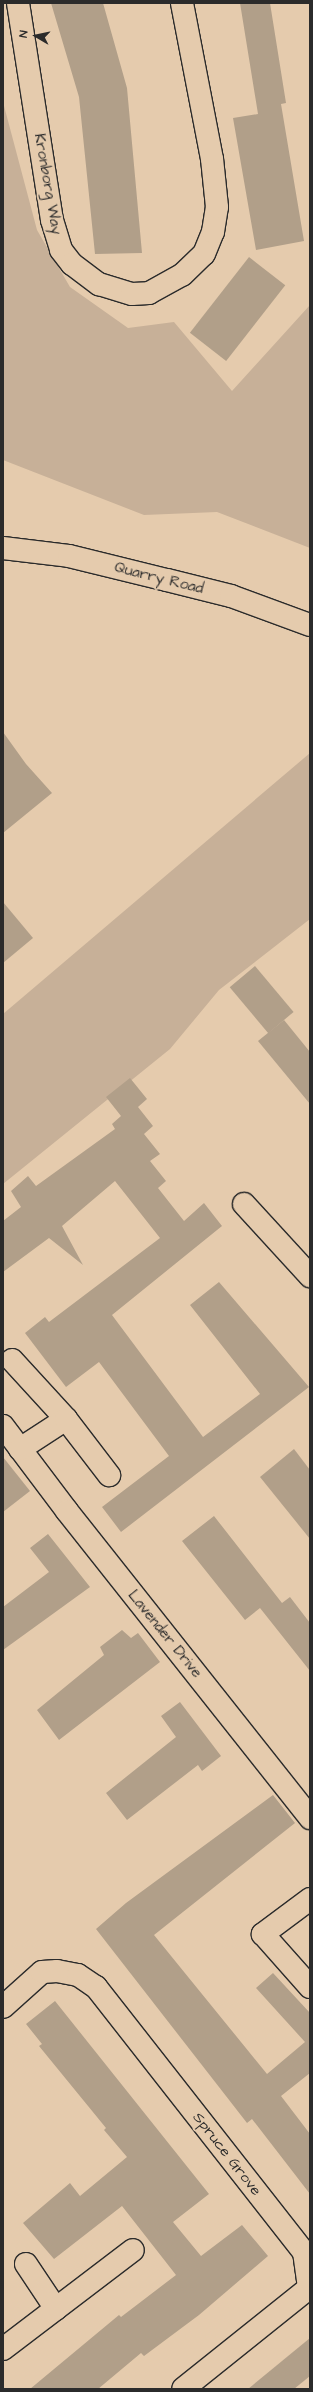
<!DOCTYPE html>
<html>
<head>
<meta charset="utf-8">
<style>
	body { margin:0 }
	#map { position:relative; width:313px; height:2392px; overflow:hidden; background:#e5cbad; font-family:"Architects Daughter",sans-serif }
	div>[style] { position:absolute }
	.green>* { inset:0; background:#c7b098 }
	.building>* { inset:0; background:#b19f89; transform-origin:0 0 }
	.roads { filter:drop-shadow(1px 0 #2b2b2b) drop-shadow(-1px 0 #2b2b2b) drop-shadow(0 1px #2b2b2b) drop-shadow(0 -1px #2b2b2b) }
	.minor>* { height:22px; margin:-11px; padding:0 11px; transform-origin:11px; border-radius:11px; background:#e5cbad }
	.tertiary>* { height:22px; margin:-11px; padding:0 11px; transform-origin:11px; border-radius:11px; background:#e5cbad }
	span { translate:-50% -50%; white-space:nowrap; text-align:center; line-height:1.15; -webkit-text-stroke:3.5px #e5cbad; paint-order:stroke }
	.street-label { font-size:15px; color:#2b2b2b }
	.frame { position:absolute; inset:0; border:4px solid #2b2b2b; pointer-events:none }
	.north { position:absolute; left:16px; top:16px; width:40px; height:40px; -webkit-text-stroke:3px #e5cbad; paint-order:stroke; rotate:279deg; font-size:11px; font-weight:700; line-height:16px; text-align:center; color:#2b2b2b }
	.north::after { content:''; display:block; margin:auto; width:14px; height:18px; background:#2b2b2b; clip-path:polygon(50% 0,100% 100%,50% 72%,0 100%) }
</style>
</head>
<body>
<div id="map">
	<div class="green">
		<div style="clip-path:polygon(3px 102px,37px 230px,70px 287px,128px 328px,174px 322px,232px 391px,310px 305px,310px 548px,217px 512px,144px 515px,3px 460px)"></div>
		<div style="clip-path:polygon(310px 753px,310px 919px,219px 990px,170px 1049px,3px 1184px,3px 1014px)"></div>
	</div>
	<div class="building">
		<div style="clip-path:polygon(51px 3px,103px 3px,127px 88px,142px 253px,95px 254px,79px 97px)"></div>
		<div style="clip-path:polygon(240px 3px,270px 3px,286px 103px,281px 104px,304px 241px,256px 250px,233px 118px,258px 114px)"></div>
		<div style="left:249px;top:257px;width:46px;height:96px;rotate:38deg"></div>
		<div style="clip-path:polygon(3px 732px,26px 764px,52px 793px,3px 833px)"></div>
		<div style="clip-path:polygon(3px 902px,33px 938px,3px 963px)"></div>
		<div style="left:255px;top:966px;width:60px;height:33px;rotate:50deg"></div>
		<div style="clip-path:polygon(284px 1020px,310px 1052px,310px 1104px,258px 1041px)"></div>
		<div style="clip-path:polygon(130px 1078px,147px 1099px,138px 1107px,153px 1126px,144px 1134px,160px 1154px,150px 1161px,166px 1181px,158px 1188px,184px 1221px,204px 1203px,222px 1226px,112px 1315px,203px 1437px,260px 1394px,190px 1305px,219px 1282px,309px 1387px,121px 1532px,102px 1507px,169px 1456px,99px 1362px,66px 1387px,25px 1333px,45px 1317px,49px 1322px,160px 1238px,115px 1181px,62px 1226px,83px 1265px,49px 1238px,3px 1272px,3px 1221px,21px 1207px,11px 1191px,28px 1176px,36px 1186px,115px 1129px,112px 1124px,121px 1116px,106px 1097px)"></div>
		<div style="clip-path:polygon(294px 1449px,310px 1470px,310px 1539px,260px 1477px)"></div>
		<div style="clip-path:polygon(3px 1457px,30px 1491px,3px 1512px)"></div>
		<div style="clip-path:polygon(214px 1516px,282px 1603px,290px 1597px,310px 1623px,310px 1671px,260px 1608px,245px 1620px,182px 1541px)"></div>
		<div style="clip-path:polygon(48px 1534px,90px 1587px,3px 1650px,3px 1607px,49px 1572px,30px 1548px)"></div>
		<div style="clip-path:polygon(122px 1630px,131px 1638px,138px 1633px,160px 1662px,59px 1740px,37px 1710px,104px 1655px,100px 1647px)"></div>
		<div style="clip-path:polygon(180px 1702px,221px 1756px,202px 1771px,198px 1765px,127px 1820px,106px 1793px,176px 1737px,161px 1716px)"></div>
		<div style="clip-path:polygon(273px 1795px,295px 1823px,154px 1935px,267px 2074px,305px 2042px,256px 1988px,273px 1973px,310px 2013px,310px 2073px,281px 2096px,310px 2134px,310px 2194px,252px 2119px,247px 2123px,96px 1929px,126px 1903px)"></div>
		<div style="clip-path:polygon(55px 2001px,209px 2194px,173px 2222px,201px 2256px,242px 2225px,268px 2256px,199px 2315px,144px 2356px,141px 2353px,98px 2389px,30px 2389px,119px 2315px,121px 2317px,176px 2275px,122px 2206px,54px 2259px,23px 2223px,70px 2183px,80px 2196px,127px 2157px,104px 2130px,106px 2128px,39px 2046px,42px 2044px,26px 2024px)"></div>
		<div style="clip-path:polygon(310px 2338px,310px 2376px,294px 2389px,248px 2389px)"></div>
	</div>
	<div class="roads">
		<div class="minor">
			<div style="left:18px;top:3px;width:220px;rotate:81.1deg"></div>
			<div style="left:52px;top:220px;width:31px;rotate:73deg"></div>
			<div style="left:61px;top:250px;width:18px;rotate:52deg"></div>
			<div style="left:72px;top:264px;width:34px;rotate:37deg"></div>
			<div style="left:99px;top:284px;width:34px;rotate:17deg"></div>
			<div style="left:132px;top:294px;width:17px;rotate:-3deg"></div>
			<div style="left:149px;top:293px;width:38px;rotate:-29deg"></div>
			<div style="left:182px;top:275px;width:30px;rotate:-44deg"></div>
			<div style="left:204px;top:254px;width:24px;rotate:-68deg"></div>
			<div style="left:213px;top:232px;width:25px;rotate:-81deg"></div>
			<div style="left:217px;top:207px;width:48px;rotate:-95.9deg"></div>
			<div style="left:212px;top:159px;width:159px;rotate:-100.9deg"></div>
			<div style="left:244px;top:1204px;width:98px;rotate:47.5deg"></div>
			<div style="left:12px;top:1360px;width:80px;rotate:47.5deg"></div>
			<div style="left:3px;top:1426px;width:106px;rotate:53deg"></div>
			<div style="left:67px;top:1511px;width:392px;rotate:51.6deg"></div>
			<div style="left:20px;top:1449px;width:55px;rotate:-33.1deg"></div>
			<div style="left:66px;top:1419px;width:71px;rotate:52.5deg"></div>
			<div style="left:310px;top:1899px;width:59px;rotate:143.3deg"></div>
			<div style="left:263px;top:1934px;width:71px;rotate:48.4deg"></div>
			<div style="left:3px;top:2007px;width:52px;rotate:-41.9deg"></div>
			<div style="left:42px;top:1972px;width:15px;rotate:-4deg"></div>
			<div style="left:57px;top:1971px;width:21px;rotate:11deg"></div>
			<div style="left:78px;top:1975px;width:22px;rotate:34deg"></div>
			<div style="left:96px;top:1987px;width:337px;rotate:51.9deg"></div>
			<div style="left:304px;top:2252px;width:36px;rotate:82deg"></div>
			<div style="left:309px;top:2288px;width:161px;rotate:141.3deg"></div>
			<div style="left:26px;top:2264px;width:54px;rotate:56.3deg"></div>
			<div style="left:3px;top:2349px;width:163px;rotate:-37.3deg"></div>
		</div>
		<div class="tertiary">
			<div style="left:3px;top:548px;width:66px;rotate:6.9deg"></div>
			<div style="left:69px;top:556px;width:101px;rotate:13.8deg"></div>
			<div style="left:167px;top:580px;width:66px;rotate:14deg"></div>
			<div style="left:231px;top:596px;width:84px;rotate:20.2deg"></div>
		</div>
	</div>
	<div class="street-label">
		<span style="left:48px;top:184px;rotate:80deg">Kronborg Way</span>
		<span style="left:159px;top:578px;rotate:14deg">Quarry Road</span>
		<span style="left:165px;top:1634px;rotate:51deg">Lavender Drive</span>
		<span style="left:227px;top:2154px;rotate:52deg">Spruce Grove</span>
	</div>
	<div class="frame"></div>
	<div class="north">N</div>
</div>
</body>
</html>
